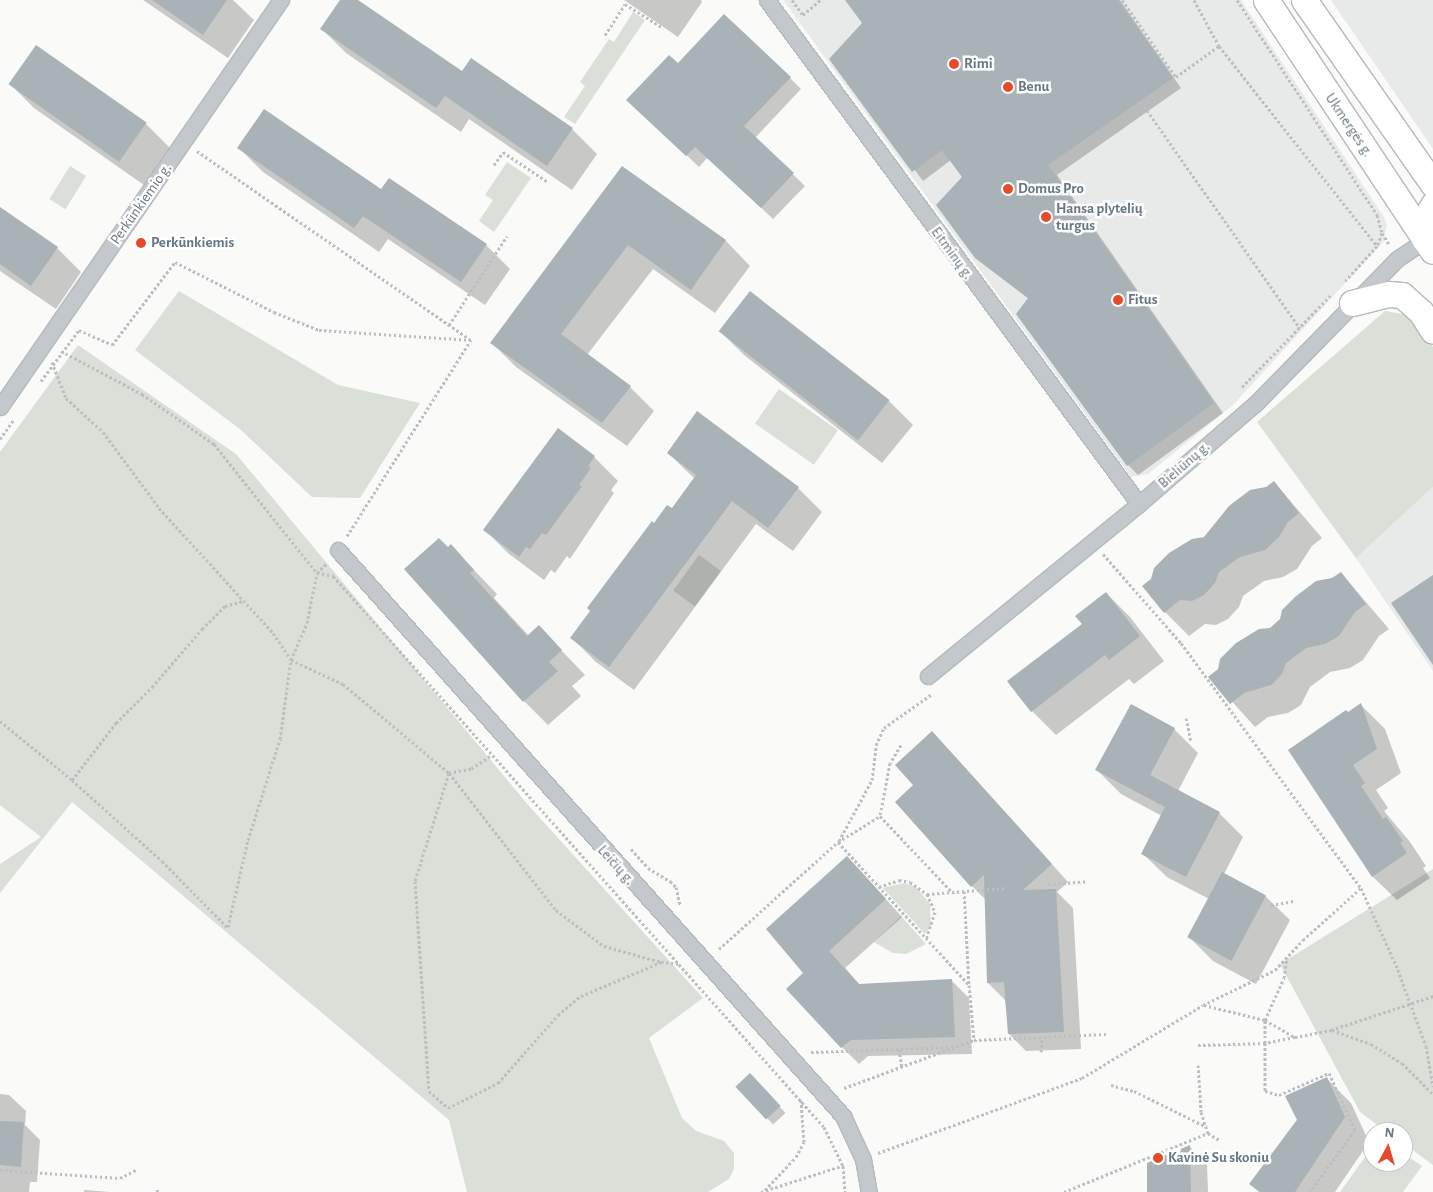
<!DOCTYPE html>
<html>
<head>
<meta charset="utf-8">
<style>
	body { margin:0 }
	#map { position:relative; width:1433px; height:1192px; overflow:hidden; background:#fafaf8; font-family:"Alegreya Sans",sans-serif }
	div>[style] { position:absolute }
	.built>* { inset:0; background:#e8eae9 }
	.green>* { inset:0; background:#dadfd7; transform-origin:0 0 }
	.shadow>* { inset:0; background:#0003; transform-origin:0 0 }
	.building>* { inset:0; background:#a8b2b7; transform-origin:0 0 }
	.path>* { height:3px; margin-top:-1.5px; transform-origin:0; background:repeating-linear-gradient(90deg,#bbbfc2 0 2.5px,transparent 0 5px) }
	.roads { filter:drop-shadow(1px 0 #b4babd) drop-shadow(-1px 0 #b4babd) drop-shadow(0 1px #b4babd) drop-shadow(0 -1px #b4babd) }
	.minor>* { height:15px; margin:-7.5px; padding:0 7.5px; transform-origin:7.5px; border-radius:7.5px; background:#c3c8cc }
	.trunk>* { height:25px; margin:-12.5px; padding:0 12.5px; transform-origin:12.5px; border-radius:12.5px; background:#fff }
	.dots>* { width:14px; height:14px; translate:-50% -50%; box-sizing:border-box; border:2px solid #fff; border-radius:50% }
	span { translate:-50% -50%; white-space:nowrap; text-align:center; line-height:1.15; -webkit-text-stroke:5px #fff; paint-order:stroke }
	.poi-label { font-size:15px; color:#657883; font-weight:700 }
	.left { translate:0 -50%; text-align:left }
	.street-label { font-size:15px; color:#657883 }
	.north { position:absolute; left:1363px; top:1122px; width:50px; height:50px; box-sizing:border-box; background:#fff; border:1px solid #c1c9cd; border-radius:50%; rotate:6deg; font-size:14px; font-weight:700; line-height:20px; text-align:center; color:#657883 }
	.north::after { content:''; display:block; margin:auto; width:18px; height:22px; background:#e74a2b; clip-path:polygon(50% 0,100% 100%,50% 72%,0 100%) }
</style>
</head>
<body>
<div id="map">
	<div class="built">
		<div style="clip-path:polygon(783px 0,1241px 0,1384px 217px,1387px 224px,1384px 241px,1233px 405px,1148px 474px,1131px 477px)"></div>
		<div style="clip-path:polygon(1331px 0,1433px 0,1433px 149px)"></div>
		<div style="clip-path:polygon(1433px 487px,1433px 671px,1356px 558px)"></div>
	</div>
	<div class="green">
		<div style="clip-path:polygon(633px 12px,645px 20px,575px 124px,564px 117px,585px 86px,580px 82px,609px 39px,614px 42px)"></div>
		<div style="clip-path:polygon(507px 162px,531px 178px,494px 232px,479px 221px,493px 200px,485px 195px)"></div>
		<div style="left:70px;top:166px;width:19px;height:39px;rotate:32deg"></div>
		<div style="clip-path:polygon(179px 291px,338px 385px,420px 403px,360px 498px,312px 497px,241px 430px,135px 350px)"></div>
		<div style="clip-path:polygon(1385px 311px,1408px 315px,1433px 347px,1433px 487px,1356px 558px,1257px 422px)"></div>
		<div style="clip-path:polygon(78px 345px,236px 454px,529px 806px,703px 998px,649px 1038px,682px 1118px,696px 1131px,724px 1141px,734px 1153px,734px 1169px,729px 1179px,708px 1192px,467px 1192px,449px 1120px,72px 802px,0 893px,0 864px,41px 837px,0 805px,0 452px)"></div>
		<div style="left:779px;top:389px;width:72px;height:42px;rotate:35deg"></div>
		<div style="left:699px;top:555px;width:27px;height:44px;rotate:36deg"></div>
		<div style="clip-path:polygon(1433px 869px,1433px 1165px,1403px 1143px,1403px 1132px,1387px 1132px,1360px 1112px,1280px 964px)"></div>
		<div style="clip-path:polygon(904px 883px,916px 887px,930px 904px,931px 926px,925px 934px,883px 888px)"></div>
		<div style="clip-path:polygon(901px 916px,926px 944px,906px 954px,893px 953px,874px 942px)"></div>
		<div style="clip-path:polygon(1373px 1146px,1373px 1162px,1403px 1162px,1403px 1153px,1422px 1166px,1403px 1192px,1340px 1192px)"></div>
	</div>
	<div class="shadow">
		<div style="clip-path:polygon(143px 0,233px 0,254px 20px,228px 58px)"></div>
		<div style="clip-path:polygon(342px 0,356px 0,462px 72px,471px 60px,572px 129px,597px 154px,572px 190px,469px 119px,461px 132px,346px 53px,322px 29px)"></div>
		<div style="clip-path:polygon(624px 0,701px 0,702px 2px,678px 37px)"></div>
		<div style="clip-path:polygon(846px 0,1120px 0,1181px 88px,1057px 175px,1223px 413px,1138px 475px,1128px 465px,1017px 314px,1029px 299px,976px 258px,964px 177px,951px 160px,923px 181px,831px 59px,864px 23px)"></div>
		<div style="clip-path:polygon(36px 47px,146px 124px,170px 148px,144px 185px,34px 108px,10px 84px)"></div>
		<div style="clip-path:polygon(678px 65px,790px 78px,801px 89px,755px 138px,805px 186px,773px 219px,708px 157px,699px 167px,640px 111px)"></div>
		<div style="clip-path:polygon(239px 148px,486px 245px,510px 269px,485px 305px,388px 239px,379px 252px,263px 172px)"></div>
		<div style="clip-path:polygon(622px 167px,726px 241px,750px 266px,715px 313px,653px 269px,587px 355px,630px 387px,654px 411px,627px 446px,516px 367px,492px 343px)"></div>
		<div style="clip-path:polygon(0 208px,57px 248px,81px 272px,56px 309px,0 271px)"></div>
		<div style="clip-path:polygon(720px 331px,888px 400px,913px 425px,882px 463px,744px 355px)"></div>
		<div style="clip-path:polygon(698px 413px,798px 488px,822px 512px,793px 551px,756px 524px,634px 690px,596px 662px,572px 638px,655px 524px,672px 510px,695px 479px,668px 453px)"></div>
		<div style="clip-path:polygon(594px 457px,618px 481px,611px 490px,614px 493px,570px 559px,567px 556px,555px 573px,551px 570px,544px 580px,509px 554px,485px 530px)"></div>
		<div style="clip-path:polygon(1274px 482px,1322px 538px,1312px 546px,1297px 569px,1283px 577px,1264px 581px,1243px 596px,1239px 607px,1228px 619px,1216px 625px,1205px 624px,1189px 636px,1165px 612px,1205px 538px)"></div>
		<div style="clip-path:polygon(451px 546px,497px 594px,494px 598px,529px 636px,539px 627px,585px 675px,572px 686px,581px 696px,548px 725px,524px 701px,448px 549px)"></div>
		<div style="clip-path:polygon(1341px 573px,1389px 629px,1379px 636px,1363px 660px,1350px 668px,1330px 672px,1310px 687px,1301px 705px,1288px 713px,1268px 717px,1255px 727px,1210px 677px)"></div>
		<div style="clip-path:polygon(1106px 593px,1130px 617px,1164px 661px,1134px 684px,1129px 679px,1056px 735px,1032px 711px,1083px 624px)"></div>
		<div style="clip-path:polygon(1361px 705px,1385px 729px,1401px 773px,1376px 790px,1388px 808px,1384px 811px,1410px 842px,1426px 866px,1423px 868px,1430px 878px,1397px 900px,1372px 876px,1289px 750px)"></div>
		<div style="clip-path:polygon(1174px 729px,1198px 753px,1178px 791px,1219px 813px,1243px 837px,1224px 874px,1265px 896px,1290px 920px,1256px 984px,1213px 961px,1189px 937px,1209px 899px,1167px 877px,1142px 853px,1162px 816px,1121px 794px,1097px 770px)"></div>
		<div style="clip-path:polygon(949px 750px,1068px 882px,1057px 892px,1073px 908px,1081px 1049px,1026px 1051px,1009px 1034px,1005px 1000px,988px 983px,986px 900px,972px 886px,914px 785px)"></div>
		<div style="clip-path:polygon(864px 875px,902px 917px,845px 968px,861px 986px,952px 981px,969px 998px,972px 1054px,868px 1056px,859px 1064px,842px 1047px,805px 974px)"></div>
		<div style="left:750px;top:1075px;width:52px;height:17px;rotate:47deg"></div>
		<div style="clip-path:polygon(1327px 1079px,1351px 1103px,1369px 1142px,1335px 1192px,1259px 1192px,1250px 1184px)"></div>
		<div style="clip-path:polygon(0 1094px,9px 1095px,26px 1111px,25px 1125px,40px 1140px,37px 1182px,30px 1182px,29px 1192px,0 1192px)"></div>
		<div style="clip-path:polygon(1190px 1147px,1207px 1164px,1208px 1192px,1149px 1192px)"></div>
		<div style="clip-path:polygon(84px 1190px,110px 1192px,84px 1192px)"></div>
	</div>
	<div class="building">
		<div style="clip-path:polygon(152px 0,227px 0,203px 35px)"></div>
		<div style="clip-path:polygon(340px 0,358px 0,462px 71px,471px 58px,573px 128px,547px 166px,445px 96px,436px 108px,320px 29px)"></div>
		<div style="clip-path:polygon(845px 0,1118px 0,1173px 78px,1048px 165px,1214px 403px,1127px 466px,1016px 314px,1028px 298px,975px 258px,936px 205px,962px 177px,942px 150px,912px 172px,829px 59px,862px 23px)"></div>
		<div style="clip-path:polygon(724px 14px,791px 77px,744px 126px,794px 173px,761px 208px,695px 147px,686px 156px,626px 100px,669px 55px,678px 63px)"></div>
		<div style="left:36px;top:45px;width:135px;height:48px;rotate:35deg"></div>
		<div style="clip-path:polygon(264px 109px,381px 189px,389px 178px,487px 244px,461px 282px,363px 216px,354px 228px,237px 148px)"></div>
		<div style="clip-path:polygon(622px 166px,726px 240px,691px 290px,628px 245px,561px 334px,631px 386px,602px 423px,490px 343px)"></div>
		<div style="clip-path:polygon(0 207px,58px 247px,31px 286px,0 264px)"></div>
		<div style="left:750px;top:291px;width:177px;height:51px;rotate:38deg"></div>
		<div style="clip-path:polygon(697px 411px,799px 487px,768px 528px,732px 501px,609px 667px,570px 638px,590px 611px,587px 608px,652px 521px,654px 523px,667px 505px,672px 508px,696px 475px,667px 453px)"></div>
		<div style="clip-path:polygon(558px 428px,595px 456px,588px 466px,591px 468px,579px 485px,582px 486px,546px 535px,542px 533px,530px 549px,526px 547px,519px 557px,483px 530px)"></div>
		<div style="clip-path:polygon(1274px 481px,1299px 513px,1288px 522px,1279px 537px,1265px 550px,1240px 557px,1219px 572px,1215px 583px,1204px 595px,1192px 601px,1180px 600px,1164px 613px,1142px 586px,1151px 579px,1154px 568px,1169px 553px,1192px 539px,1204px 537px,1229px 506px,1250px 490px,1266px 487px)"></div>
		<div style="clip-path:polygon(439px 538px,448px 547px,451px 544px,474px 570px,470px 573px,527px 636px,539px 625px,562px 650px,549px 662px,558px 671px,523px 702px,404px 569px)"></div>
		<div style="clip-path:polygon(1341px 572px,1366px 604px,1355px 612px,1339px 636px,1325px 644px,1306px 648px,1286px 663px,1282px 674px,1271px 685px,1244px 693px,1230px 704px,1208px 677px,1218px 669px,1220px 659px,1236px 643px,1259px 629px,1270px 628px,1280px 619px,1282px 610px,1295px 597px,1316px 581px,1332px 578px)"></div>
		<div style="clip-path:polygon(1433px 575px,1433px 665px,1391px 603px)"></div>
		<div style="clip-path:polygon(1106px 592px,1140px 636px,1109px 660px,1105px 655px,1031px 712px,1007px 681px,1082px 624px,1075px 616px)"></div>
		<div style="clip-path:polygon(1361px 703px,1377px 749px,1353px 765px,1365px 783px,1361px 786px,1383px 819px,1386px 817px,1403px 841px,1400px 843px,1407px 853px,1372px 877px,1288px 750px,1346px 710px,1348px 712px)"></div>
		<div style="clip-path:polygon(1131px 704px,1175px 728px,1150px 775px,1220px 812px,1186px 877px,1141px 854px,1165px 807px,1095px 770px)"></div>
		<div style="clip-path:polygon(932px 731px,1052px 864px,1023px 890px,1056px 889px,1064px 1032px,1008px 1034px,1004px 982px,987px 983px,984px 875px,971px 887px,895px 802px,913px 785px,895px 765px)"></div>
		<div style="clip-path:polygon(847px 856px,886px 899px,829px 951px,859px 984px,952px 979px,955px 1037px,851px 1040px,841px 1048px,786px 989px,803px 973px,766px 929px)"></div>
		<div style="left:1222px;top:872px;width:50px;height:74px;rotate:28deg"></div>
		<div style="left:750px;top:1073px;width:45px;height:20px;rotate:47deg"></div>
		<div style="clip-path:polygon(1327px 1077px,1345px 1117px,1295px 1192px,1260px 1192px,1249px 1184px,1297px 1120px,1285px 1096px)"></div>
		<div style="clip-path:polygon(0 1121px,24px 1122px,21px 1167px,0 1165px)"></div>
		<div style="clip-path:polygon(1190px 1145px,1191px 1192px,1147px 1192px,1147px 1163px)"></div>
	</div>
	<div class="path">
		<div style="left:792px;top:0;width:19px;rotate:54deg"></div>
		<div style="left:803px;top:15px;width:23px;rotate:-41deg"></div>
		<div style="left:1122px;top:0;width:94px;rotate:55deg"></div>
		<div style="left:1176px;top:77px;width:53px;rotate:-35.8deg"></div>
		<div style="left:1194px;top:0;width:52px;rotate:61.5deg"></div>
		<div style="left:1219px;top:46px;width:255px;rotate:51.7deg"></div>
		<div style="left:1237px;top:0;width:257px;rotate:56.9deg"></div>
		<div style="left:1377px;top:215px;width:19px;rotate:74deg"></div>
		<div style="left:1382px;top:233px;width:14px;rotate:111deg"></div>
		<div style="left:1377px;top:246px;width:47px;rotate:132.4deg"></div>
		<div style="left:605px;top:35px;width:37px;rotate:-57deg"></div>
		<div style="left:625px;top:4px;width:45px;rotate:32.3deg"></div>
		<div style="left:1141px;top:102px;width:276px;rotate:54.9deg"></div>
		<div style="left:197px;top:151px;width:331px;rotate:34.6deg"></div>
		<div style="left:494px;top:165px;width:16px;rotate:-55deg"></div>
		<div style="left:503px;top:152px;width:54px;rotate:33.7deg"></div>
		<div style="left:1382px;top:233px;width:13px;rotate:58deg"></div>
		<div style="left:449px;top:325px;width:106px;rotate:-56.9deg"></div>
		<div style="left:61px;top:351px;width:92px;rotate:28deg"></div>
		<div style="left:142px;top:394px;width:88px;rotate:34.8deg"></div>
		<div style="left:214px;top:444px;width:165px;rotate:51.4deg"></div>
		<div style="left:317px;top:573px;width:17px;rotate:10deg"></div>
		<div style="left:52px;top:362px;width:39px;rotate:69deg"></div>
		<div style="left:66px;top:398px;width:50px;rotate:42.6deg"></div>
		<div style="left:103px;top:432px;width:94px;rotate:53.6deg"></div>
		<div style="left:159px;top:508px;width:169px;rotate:47.6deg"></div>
		<div style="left:273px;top:633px;width:32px;rotate:56deg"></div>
		<div style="left:291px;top:660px;width:57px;rotate:24.8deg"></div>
		<div style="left:343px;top:684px;width:138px;rotate:40deg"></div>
		<div style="left:449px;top:773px;width:174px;rotate:52deg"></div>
		<div style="left:556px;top:910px;width:60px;rotate:36.9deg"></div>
		<div style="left:604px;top:946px;width:59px;rotate:15.7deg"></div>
		<div style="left:41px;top:381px;width:64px;rotate:-53.3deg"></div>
		<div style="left:79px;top:330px;width:36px;rotate:24deg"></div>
		<div style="left:112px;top:345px;width:104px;rotate:-52.8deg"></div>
		<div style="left:175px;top:262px;width:111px;rotate:26.8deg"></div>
		<div style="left:274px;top:312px;width:48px;rotate:21.8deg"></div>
		<div style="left:319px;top:330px;width:152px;rotate:3.8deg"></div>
		<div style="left:1242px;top:387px;width:127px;rotate:-46deg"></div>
		<div style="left:0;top:439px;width:24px;rotate:-55deg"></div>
		<div style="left:347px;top:536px;width:232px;rotate:-57.7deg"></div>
		<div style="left:1103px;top:554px;width:118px;rotate:48.8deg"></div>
		<div style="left:1181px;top:643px;width:304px;rotate:53.7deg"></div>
		<div style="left:1361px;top:888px;width:85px;rotate:65.6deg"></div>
		<div style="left:1396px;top:965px;width:86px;rotate:69.7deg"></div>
		<div style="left:1426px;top:1046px;width:41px;rotate:80.1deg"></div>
		<div style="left:333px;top:576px;width:738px;rotate:48.3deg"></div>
		<div style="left:824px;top:1127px;width:43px;rotate:64deg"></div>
		<div style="left:843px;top:1166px;width:26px;rotate:86deg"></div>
		<div style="left:1186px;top:718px;width:24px;rotate:78deg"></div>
		<div style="left:0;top:721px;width:93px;rotate:39.3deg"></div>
		<div style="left:72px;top:780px;width:121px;rotate:42deg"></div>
		<div style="left:162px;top:861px;width:93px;rotate:45.4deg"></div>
		<div style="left:901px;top:745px;width:21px;rotate:121deg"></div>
		<div style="left:890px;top:763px;width:54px;rotate:100.7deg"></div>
		<div style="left:880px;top:816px;width:105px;rotate:46.5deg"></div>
		<div style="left:490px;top:756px;width:23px;rotate:146deg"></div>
		<div style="left:471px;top:769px;width:22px;rotate:170deg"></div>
		<div style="left:449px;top:773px;width:113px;rotate:107.5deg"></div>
		<div style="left:415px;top:881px;width:210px;rotate:86.2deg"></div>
		<div style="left:429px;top:1091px;width:25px;rotate:42deg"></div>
		<div style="left:448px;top:1108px;width:56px;rotate:-26.6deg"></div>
		<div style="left:498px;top:1083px;width:91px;rotate:-48.6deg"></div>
		<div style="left:558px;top:1015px;width:30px;rotate:-40deg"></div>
		<div style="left:581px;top:996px;width:87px;rotate:-23deg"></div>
		<div style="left:661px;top:962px;width:18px;rotate:6deg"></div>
		<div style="left:72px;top:780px;width:72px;rotate:-52.3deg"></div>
		<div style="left:116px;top:723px;width:51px;rotate:-45deg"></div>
		<div style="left:152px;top:687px;width:77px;rotate:-49.2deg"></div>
		<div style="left:202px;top:629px;width:33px;rotate:-45deg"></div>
		<div style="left:225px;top:606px;width:20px;rotate:-15deg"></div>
		<div style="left:839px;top:841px;width:69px;rotate:-61.6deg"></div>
		<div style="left:872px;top:780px;width:35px;rotate:-83deg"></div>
		<div style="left:876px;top:745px;width:19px;rotate:-65deg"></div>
		<div style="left:884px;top:728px;width:60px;rotate:-35.5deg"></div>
		<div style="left:838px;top:842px;width:194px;rotate:47.5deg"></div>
		<div style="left:969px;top:985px;width:55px;rotate:84.8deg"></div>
		<div style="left:631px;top:849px;width:25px;rotate:48deg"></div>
		<div style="left:648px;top:868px;width:26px;rotate:31deg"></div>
		<div style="left:670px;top:881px;width:8px;rotate:45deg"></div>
		<div style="left:676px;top:887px;width:18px;rotate:77deg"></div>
		<div style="left:1048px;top:884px;width:39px;rotate:-4deg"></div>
		<div style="left:879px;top:887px;width:21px;rotate:-19deg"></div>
		<div style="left:899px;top:880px;width:11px;rotate:10deg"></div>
		<div style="left:910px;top:882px;width:21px;rotate:35deg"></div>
		<div style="left:927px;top:894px;width:20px;rotate:66deg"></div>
		<div style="left:935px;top:912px;width:28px;rotate:108deg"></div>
		<div style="left:964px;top:891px;width:94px;rotate:87deg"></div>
		<div style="left:927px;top:894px;width:79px;rotate:-4.3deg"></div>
		<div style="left:1271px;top:905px;width:23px;rotate:-10deg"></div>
		<div style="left:228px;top:927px;width:89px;rotate:-77.1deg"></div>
		<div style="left:248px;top:840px;width:106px;rotate:-72.4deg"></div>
		<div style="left:280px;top:739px;width:80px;rotate:-82.1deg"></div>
		<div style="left:291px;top:660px;width:40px;rotate:-66.6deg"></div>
		<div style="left:307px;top:623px;width:51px;rotate:-78.7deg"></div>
		<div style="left:317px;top:573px;width:14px;rotate:-45deg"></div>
		<div style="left:719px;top:949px;width:160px;rotate:-42deg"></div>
		<div style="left:838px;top:842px;width:49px;rotate:-31.8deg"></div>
		<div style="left:1204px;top:1005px;width:63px;rotate:13.8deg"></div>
		<div style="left:1265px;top:1020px;width:34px;rotate:30deg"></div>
		<div style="left:1295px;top:1037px;width:37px;rotate:-11deg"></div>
		<div style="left:1331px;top:1030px;width:108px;rotate:-18.4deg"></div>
		<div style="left:1332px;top:1030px;width:41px;rotate:19.7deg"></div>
		<div style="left:1371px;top:1044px;width:36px;rotate:32deg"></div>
		<div style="left:1402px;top:1063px;width:44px;rotate:45deg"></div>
		<div style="left:1295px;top:1037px;width:31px;rotate:169deg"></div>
		<div style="left:1265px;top:1043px;width:48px;rotate:90deg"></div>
		<div style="left:1265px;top:1091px;width:15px;rotate:16deg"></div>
		<div style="left:1279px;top:1095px;width:55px;rotate:-23.7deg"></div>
		<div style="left:1329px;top:1073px;width:63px;rotate:65.5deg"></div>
		<div style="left:1355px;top:1130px;width:77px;rotate:126deg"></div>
		<div style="left:1198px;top:1045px;width:67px;rotate:-1.7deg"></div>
		<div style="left:1265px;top:1043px;width:23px;rotate:-90deg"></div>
		<div style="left:1265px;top:1020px;width:46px;rotate:-65.7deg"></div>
		<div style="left:1284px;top:978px;width:21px;rotate:-82deg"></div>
		<div style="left:899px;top:1049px;width:18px;rotate:81deg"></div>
		<div style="left:811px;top:1052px;width:139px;rotate:-2.1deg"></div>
		<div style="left:1041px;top:1052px;width:15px;rotate:-86deg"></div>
		<div style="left:1198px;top:1065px;width:47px;rotate:86.3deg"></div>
		<div style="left:1201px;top:1112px;width:22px;rotate:72deg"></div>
		<div style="left:1111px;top:1085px;width:24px;rotate:15deg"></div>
		<div style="left:1134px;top:1091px;width:81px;rotate:26.3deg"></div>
		<div style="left:844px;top:1088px;width:139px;rotate:-20.3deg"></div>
		<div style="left:974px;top:1040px;width:133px;rotate:-2.6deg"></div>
		<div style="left:878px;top:1153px;width:217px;rotate:-20.2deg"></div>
		<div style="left:1082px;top:1078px;width:141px;rotate:-31.1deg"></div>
		<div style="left:1203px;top:1005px;width:80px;rotate:-25.9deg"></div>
		<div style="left:1275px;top:970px;width:41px;rotate:-47deg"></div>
		<div style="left:1303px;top:940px;width:78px;rotate:-41.9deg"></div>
		<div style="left:0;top:1170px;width:120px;rotate:3.8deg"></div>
		<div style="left:120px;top:1178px;width:18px;rotate:-27deg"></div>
		<div style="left:765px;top:1190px;width:45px;rotate:-46.8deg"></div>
		<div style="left:796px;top:1157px;width:17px;rotate:-62deg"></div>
		<div style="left:804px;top:1142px;width:42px;rotate:-94.1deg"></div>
		<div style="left:157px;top:1192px;width:4px;rotate:-76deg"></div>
		<div style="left:761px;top:1192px;width:87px;rotate:-18deg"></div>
		<div style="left:1064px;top:1192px;width:156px;rotate:-22.3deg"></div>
		<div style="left:1208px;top:1133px;width:13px;rotate:32deg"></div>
	</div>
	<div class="roads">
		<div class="minor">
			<div style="left:767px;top:0;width:626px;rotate:53.57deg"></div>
			<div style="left:0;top:407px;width:495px;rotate:-55.4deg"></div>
			<div style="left:338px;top:550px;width:759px;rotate:48.26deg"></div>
			<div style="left:843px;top:1116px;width:47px;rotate:65.1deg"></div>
			<div style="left:863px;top:1159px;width:34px;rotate:80deg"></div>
			<div style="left:928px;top:676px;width:272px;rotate:-39.2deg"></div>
			<div style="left:1139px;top:504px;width:153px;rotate:-40.8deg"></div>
			<div style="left:1255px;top:404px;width:203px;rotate:-45.6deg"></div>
			<div style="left:1397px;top:259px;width:34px;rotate:-34deg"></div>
		</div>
		<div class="trunk">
			<div style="left:1266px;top:0;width:301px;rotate:56.4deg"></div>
			<div style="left:1304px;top:0;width:225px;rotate:55deg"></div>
			<div style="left:1425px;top:240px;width:25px;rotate:-85deg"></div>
			<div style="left:1427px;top:215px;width:12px;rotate:-59deg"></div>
			<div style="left:1352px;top:303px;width:38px;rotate:-14deg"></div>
			<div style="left:1389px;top:294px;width:13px;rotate:4deg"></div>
			<div style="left:1402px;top:295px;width:25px;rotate:42deg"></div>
			<div style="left:1421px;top:312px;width:22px;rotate:58deg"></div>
		</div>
	</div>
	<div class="dots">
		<div style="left:954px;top:64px;background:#e74a2b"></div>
		<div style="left:1008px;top:87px;background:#e74a2b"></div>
		<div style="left:1008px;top:189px;background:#e74a2b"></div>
		<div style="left:1046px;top:217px;background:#e74a2b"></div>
		<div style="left:141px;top:243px;background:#e74a2b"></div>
		<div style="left:1118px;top:300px;background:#e74a2b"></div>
		<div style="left:1158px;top:1158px;background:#e74a2b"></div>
	</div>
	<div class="poi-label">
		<span class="left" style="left:964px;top:64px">Rimi</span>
		<span class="left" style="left:1018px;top:87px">Benu</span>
		<span class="left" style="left:1018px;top:189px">Domus Pro</span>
		<span class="left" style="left:1056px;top:217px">Hansa plytelių<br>turgus</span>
		<span class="left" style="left:151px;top:243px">Perkūnkiemis</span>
		<span class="left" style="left:1128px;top:300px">Fitus</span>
		<span class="left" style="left:1168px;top:1158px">Kavinė Su skoniu</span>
	</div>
	<div class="street-label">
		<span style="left:1349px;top:125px;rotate:56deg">Ukmergės g.</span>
		<span style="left:141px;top:204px;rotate:-55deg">Perkūnkiemio g.</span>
		<span style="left:952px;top:253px;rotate:54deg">Eitminų g.</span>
		<span style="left:1184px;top:465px;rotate:-41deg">Bieliūnų g.</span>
		<span style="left:616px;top:865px;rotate:48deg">Leičių g.</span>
	</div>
	<div class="north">N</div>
</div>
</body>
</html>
